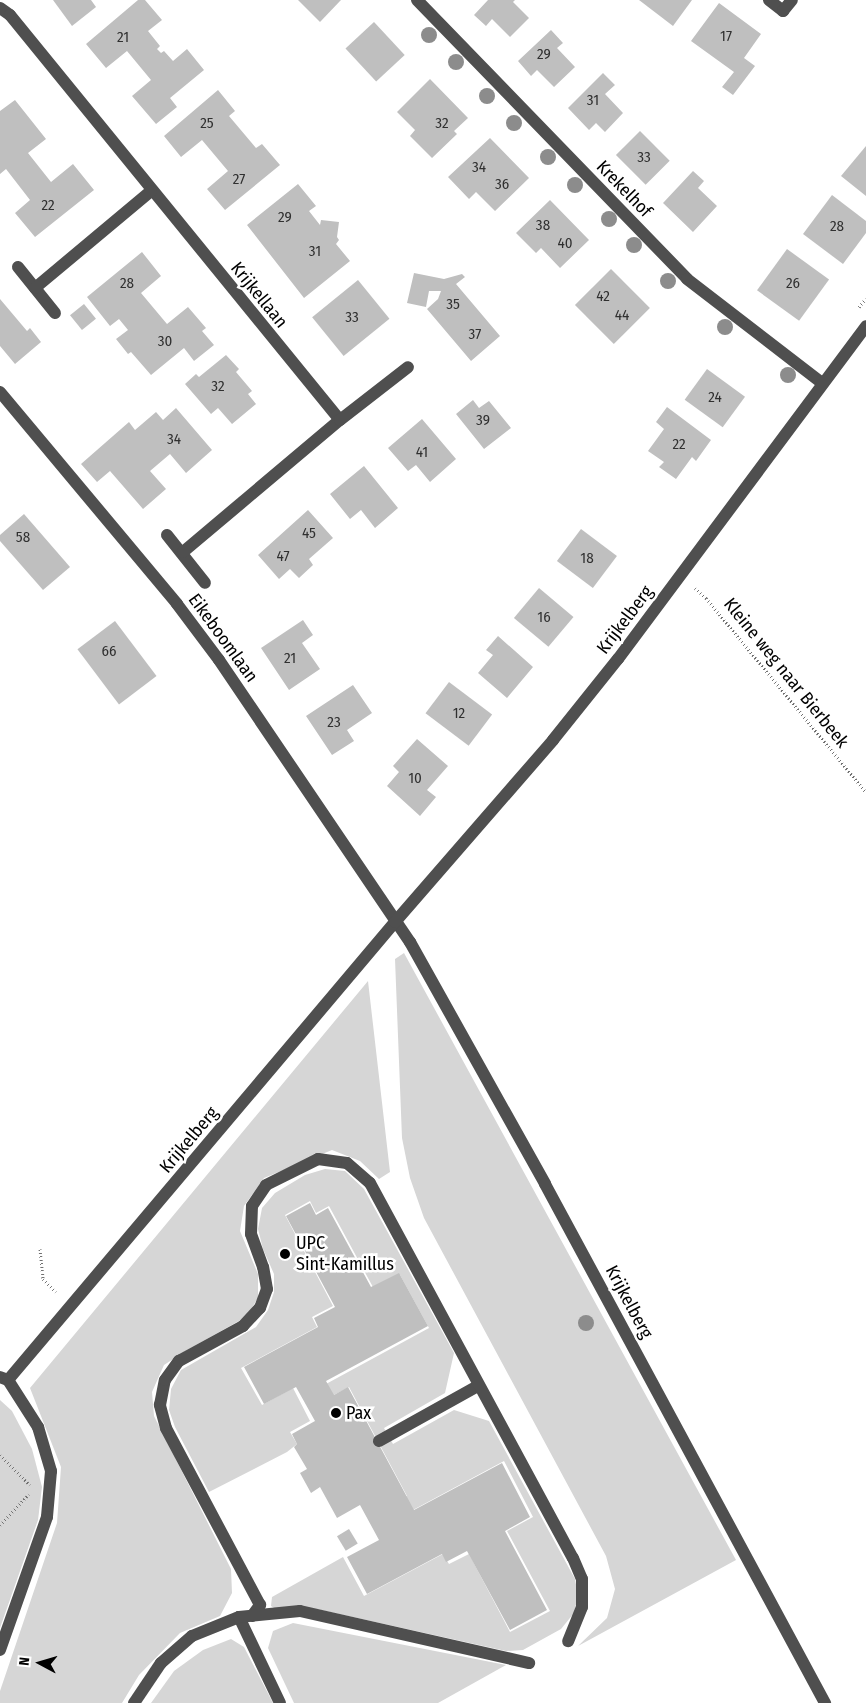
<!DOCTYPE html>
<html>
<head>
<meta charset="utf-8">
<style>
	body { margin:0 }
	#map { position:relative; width:866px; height:1703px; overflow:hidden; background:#fff; font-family:"Fira Sans Condensed",sans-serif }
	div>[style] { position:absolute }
	.green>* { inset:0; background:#d6d6d6 }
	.building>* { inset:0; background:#bfbfbf; transform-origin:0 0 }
	.path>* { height:3px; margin-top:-1.5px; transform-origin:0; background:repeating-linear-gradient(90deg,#717171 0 1px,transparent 0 3.5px) }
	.minor>* { height:12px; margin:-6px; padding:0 6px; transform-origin:6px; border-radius:6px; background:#4f4f4f }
	.trees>* { width:16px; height:16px; margin:-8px; border-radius:50%; background:#8c8c8c }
	.dots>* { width:14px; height:14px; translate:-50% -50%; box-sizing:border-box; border:2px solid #fff; border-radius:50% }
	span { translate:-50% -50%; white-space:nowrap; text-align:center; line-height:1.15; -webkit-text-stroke:5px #fff; paint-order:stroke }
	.number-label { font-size:15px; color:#303030 }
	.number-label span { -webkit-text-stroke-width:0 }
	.street-label { font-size:18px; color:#000 }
	.poi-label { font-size:18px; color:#000 }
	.left { translate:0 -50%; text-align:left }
	.north { position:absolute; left:15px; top:1638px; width:50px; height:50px; -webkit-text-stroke:4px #fff; paint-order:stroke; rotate:276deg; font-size:14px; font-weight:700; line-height:20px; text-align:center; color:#000 }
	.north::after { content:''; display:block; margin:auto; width:18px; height:22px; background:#000; clip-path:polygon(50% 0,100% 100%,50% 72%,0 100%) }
</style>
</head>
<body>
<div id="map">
	<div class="green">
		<div style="clip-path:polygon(404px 953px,736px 1560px,578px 1646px,607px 1618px,615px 1589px,606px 1556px,424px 1218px,410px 1178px,402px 1138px,395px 959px)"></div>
		<div style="clip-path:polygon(368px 981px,390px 1172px,379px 1179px,360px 1161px,332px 1150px,264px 1178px,244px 1206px,240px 1231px,258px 1274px,258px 1298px,246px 1317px,187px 1350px,164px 1365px,152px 1392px,154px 1416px,231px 1569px,232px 1593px,220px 1616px,180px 1633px,139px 1675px,122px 1703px,0 1703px,0 1691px,57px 1523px,61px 1467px,30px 1388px)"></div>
		<div style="clip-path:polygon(325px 1169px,345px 1171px,364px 1189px,454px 1353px,445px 1393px,384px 1428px,393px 1444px,454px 1410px,489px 1421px,575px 1579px,578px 1596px,574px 1613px,561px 1629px,523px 1650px,506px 1651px,317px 1609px,279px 1611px,271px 1606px,272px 1597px,343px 1557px,364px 1596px,443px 1554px,449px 1564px,469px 1554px,510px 1632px,550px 1611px,507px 1531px,533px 1517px,504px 1461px,400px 1517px,393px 1504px,407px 1496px,349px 1387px,332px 1396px,326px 1384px,429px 1328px,400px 1275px,374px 1289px,329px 1206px,316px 1213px,310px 1201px,285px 1215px,333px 1306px,312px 1317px,317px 1327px,241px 1368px,262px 1405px,293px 1388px,310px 1421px,290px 1432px,297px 1444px,287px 1452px,209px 1492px,175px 1427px,169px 1410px,171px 1389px,181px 1370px,256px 1327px,268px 1310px,274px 1292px,274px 1274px,263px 1249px,258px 1229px,262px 1208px,275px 1193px,305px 1175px)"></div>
		<div style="clip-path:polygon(0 1400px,12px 1411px,32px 1449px,42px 1487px,38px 1520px,0 1628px)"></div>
		<div style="clip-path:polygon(293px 1623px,506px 1665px,438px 1703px,294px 1703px,268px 1648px,273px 1631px)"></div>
		<div style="clip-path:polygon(231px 1639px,244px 1647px,273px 1703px,151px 1703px,174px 1671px,203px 1650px)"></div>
	</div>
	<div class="building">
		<div style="clip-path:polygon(53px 0,91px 0,96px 7px,72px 26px)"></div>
		<div style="clip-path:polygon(138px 0,145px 0,162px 20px,148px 31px,160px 46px,157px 49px,161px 53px,164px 51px,173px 61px,187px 49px,204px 70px,170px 98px,177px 107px,156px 124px,132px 96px,151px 80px,127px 51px,106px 68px,86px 44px)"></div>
		<div style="clip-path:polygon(298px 0,341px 0,320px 22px)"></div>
		<div style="clip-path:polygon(488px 0,515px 0,513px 2px,529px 18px,510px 37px,492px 19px,486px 26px,474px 15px)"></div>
		<div style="clip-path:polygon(639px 0,692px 0,673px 26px)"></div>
		<div style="clip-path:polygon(719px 3px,761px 34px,744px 58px,755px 66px,733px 95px,722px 87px,734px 72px,691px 41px)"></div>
		<div style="left:374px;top:22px;width:45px;height:39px;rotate:47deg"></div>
		<div style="clip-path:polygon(551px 30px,563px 43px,557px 48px,575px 67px,554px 87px,537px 70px,531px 76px,518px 61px)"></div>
		<div style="clip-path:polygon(603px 73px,615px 85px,605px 94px,623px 113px,605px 132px,596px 123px,589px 130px,568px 108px)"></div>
		<div style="clip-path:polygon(430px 79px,468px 118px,454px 131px,457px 134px,432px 158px,410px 136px,415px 130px,397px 112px)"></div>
		<div style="clip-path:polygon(218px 90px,235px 111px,229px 116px,256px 148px,262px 144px,280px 165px,225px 210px,207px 189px,228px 171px,202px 140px,181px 157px,164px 136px)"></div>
		<div style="clip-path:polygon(15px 100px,46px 139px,28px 153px,51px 182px,73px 164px,94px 190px,35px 237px,15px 213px,30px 200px,6px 169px,0 174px,0 111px)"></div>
		<div style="left:640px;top:131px;width:42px;height:34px;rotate:45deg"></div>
		<div style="clip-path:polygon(490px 138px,529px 178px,495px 211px,476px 192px,469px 199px,448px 177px)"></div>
		<div style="clip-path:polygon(866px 146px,866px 196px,841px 176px)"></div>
		<div style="clip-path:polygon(693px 171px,704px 181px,698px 188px,717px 206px,693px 232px,663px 203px)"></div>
		<div style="clip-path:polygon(298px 184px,316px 206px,309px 211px,320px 225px,321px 220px,339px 222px,337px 237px,339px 240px,336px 244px,350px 261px,304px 298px,247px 225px)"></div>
		<div style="clip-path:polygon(832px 195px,866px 221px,866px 233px,843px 264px,803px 234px)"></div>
		<div style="clip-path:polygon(550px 200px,589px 240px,560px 268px,541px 248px,536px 253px,516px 233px)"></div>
		<div style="left:787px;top:249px;width:52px;height:51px;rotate:36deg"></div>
		<div style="clip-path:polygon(142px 252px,161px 276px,141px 293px,167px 324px,188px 307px,206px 328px,202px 331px,214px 345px,194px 361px,184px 348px,151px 375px,131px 352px,128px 354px,116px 339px,128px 330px,119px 319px,110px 326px,87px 297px)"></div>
		<div style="left:611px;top:269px;width:55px;height:51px;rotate:45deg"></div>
		<div style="clip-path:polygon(414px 273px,444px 279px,462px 274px,465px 277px,456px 284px,500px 336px,471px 361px,427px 309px,438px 299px,441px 291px,429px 291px,426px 307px,407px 303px)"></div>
		<div style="left:358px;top:280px;width:50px;height:59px;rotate:51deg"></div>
		<div style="clip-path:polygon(0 299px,27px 331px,30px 328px,41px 342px,15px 364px,0 346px)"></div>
		<div style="left:84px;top:304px;width:19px;height:18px;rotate:51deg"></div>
		<div style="clip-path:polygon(226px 355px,239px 369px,236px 372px,252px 391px,248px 394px,256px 404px,232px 424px,218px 408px,211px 414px,185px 384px,196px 374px,199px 377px)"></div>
		<div style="left:707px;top:369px;width:47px;height:38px;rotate:36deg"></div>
		<div style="clip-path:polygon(473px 400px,479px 408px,489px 401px,511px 428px,484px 449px,456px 414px)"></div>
		<div style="clip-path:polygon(667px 407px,711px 440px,696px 461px,692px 457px,676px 479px,659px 467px,664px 462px,648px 451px,664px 429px,656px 422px)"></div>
		<div style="clip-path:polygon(176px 408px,212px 450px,186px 473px,170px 454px,150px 471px,166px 489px,143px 509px,110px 471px,97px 482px,81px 464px,129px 422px,135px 430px,156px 412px,163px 420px)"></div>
		<div style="clip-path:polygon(422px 419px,456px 459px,430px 482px,416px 465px,408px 471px,388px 448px)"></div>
		<div style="clip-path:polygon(364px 466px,398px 508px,375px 528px,361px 510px,350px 519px,330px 494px)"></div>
		<div style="clip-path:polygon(308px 510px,333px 538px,309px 559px,313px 565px,299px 578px,290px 569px,279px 579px,258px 555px)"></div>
		<div style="clip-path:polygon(24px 514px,70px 567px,43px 590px,0 541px,0 535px)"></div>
		<div style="left:581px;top:529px;width:45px;height:40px;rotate:37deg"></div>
		<div style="left:539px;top:588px;width:45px;height:39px;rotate:40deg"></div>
		<div style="clip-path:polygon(303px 620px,313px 635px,302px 643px,320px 669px,289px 690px,261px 648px)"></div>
		<div style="left:115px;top:621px;width:69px;height:47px;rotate:53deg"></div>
		<div style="clip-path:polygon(498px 636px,533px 667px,507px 698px,478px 673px,493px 655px,486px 650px)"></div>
		<div style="left:449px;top:682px;width:54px;height:39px;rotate:37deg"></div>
		<div style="clip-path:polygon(353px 685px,372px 713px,347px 730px,354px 741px,332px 755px,306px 716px)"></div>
		<div style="clip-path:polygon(417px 739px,448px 766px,427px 790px,436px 797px,420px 816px,387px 786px,399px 772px,393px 766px)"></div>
		<div style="clip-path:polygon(310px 1203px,316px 1215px,328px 1208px,371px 1287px,399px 1273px,428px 1326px,326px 1381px,334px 1395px,348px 1387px,414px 1510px,502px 1463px,530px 1517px,505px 1531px,547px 1610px,510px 1630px,467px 1551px,446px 1562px,442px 1554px,367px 1594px,347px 1557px,379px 1540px,360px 1505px,337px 1518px,320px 1487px,311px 1493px,300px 1473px,307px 1469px,294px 1447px,297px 1444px,292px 1434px,315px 1421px,296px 1387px,264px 1404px,244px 1367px,318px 1327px,314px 1318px,335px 1307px,286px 1216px)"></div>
		<div style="left:349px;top:1529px;width:17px;height:14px;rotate:59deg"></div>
	</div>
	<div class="path">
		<div style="left:859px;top:307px;width:11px;rotate:-52deg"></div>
		<div style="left:695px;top:588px;width:15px;rotate:42deg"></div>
		<div style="left:706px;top:598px;width:251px;rotate:50.5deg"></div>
		<div style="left:40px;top:1249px;width:30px;rotate:84deg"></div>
		<div style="left:43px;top:1279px;width:18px;rotate:45deg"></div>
		<div style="left:0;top:1455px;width:42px;rotate:45deg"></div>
		<div style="left:0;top:1525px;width:42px;rotate:-46.9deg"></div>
	</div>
	<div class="minor">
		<div style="left:417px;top:0;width:388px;rotate:45.9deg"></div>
		<div style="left:687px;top:279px;width:170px;rotate:37.6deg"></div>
		<div style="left:769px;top:0;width:18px;rotate:38deg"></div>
		<div style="left:783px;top:11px;width:14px;rotate:-51deg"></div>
		<div style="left:0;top:8px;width:12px;rotate:35deg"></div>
		<div style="left:10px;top:15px;width:522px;rotate:50.83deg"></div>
		<div style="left:18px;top:267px;width:59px;rotate:51.2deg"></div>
		<div style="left:35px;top:288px;width:151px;rotate:-39.9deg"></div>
		<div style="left:0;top:392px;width:276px;rotate:50.1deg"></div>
		<div style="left:177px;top:604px;width:70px;rotate:53.1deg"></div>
		<div style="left:219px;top:660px;width:341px;rotate:55.9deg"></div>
		<div style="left:410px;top:942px;width:277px;rotate:60.8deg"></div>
		<div style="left:545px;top:1184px;width:590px;rotate:61.65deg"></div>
		<div style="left:167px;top:535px;width:61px;rotate:51.6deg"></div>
		<div style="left:183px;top:552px;width:205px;rotate:-40.1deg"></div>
		<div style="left:340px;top:420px;width:86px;rotate:-37.9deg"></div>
		<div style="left:0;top:1377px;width:9px;rotate:21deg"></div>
		<div style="left:8px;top:1380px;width:56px;rotate:57.4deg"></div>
		<div style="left:38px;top:1427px;width:46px;rotate:73.5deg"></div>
		<div style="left:51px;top:1471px;width:46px;rotate:95deg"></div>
		<div style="left:47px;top:1517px;width:141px;rotate:109.5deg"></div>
		<div style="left:8px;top:1380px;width:600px;rotate:-49.8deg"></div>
		<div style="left:395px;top:922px;width:241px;rotate:-49deg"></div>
		<div style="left:553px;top:740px;width:104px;rotate:-51.3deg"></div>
		<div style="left:618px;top:659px;width:415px;rotate:-53.3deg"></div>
		<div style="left:379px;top:1441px;width:113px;rotate:-29.1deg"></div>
		<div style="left:252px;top:1616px;width:14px;rotate:-54deg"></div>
		<div style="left:260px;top:1605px;width:200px;rotate:-118deg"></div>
		<div style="left:166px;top:1428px;width:24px;rotate:-105deg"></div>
		<div style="left:160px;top:1405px;width:25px;rotate:-79deg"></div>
		<div style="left:165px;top:1380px;width:24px;rotate:-54deg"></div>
		<div style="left:179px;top:1361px;width:73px;rotate:-28.7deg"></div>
		<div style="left:243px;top:1326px;width:25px;rotate:-47deg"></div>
		<div style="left:260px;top:1308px;width:20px;rotate:-70deg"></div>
		<div style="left:267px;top:1289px;width:22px;rotate:-100deg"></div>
		<div style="left:263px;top:1267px;width:35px;rotate:-110deg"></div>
		<div style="left:251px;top:1234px;width:28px;rotate:-88deg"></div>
		<div style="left:252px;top:1206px;width:25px;rotate:-56deg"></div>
		<div style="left:266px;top:1185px;width:58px;rotate:-26.6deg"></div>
		<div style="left:318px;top:1159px;width:29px;rotate:8deg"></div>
		<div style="left:347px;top:1163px;width:30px;rotate:41deg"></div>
		<div style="left:370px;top:1183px;width:426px;rotate:61.6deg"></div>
		<div style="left:573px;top:1558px;width:23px;rotate:67deg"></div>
		<div style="left:582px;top:1579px;width:28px;rotate:90deg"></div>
		<div style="left:582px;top:1607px;width:37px;rotate:112deg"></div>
		<div style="left:239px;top:1617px;width:95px;rotate:64.5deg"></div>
		<div style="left:134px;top:1703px;width:48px;rotate:-56deg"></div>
		<div style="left:161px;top:1663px;width:41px;rotate:-41.1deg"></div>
		<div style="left:192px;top:1636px;width:51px;rotate:-22deg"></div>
		<div style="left:239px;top:1617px;width:61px;rotate:-5.6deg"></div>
		<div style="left:300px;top:1611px;width:235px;rotate:12.8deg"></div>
	</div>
	<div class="trees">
		<div style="left:429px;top:35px"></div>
		<div style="left:456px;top:62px"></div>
		<div style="left:487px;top:96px"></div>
		<div style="left:514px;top:123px"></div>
		<div style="left:548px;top:157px"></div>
		<div style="left:575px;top:185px"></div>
		<div style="left:609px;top:219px"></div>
		<div style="left:634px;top:245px"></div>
		<div style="left:668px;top:281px"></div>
		<div style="left:725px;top:327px"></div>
		<div style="left:788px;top:375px"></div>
		<div style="left:586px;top:1323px"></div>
	</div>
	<div class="dots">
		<div style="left:285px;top:1254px;background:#000"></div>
		<div style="left:336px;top:1413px;background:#000"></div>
	</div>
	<div class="number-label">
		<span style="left:726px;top:37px">17</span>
		<span style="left:123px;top:38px">21</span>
		<span style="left:544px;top:55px">29</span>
		<span style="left:593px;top:101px">31</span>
		<span style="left:207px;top:124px">25</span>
		<span style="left:442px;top:124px">32</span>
		<span style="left:644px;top:158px">33</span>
		<span style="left:479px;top:168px">34</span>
		<span style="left:239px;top:180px">27</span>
		<span style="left:502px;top:185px">36</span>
		<span style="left:48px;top:206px">22</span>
		<span style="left:285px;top:218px">29</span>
		<span style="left:543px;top:226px">38</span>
		<span style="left:837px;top:227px">28</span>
		<span style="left:565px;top:244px">40</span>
		<span style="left:315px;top:252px">31</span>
		<span style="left:127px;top:284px">28</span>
		<span style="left:793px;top:284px">26</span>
		<span style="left:603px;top:297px">42</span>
		<span style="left:453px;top:305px">35</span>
		<span style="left:622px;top:316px">44</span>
		<span style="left:352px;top:318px">33</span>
		<span style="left:475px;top:335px">37</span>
		<span style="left:165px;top:342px">30</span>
		<span style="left:218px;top:387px">32</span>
		<span style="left:715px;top:398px">24</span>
		<span style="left:483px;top:421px">39</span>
		<span style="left:174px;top:440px">34</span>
		<span style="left:679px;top:445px">22</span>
		<span style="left:422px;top:453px">41</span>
		<span style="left:309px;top:534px">45</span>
		<span style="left:23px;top:538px">58</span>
		<span style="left:283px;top:557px">47</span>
		<span style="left:587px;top:559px">18</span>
		<span style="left:544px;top:618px">16</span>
		<span style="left:109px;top:652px">66</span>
		<span style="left:290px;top:659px">21</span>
		<span style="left:459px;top:714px">12</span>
		<span style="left:334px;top:723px">23</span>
		<span style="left:415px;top:779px">10</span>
	</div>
	<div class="street-label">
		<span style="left:624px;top:189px;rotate:46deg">Krekelhof</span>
		<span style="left:259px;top:295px;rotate:51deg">Krijkellaan</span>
		<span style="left:625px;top:620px;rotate:-53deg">Krijkelberg</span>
		<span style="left:223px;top:638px;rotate:54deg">Eikeboomlaan</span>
		<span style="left:786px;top:673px;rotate:51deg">Kleine weg naar Bierbeek</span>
		<span style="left:189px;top:1140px;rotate:-50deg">Krijkelberg</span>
		<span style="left:629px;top:1302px;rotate:62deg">Krijkelberg</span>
	</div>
	<div class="poi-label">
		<span class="left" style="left:296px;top:1254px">UPC<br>Sint-Kamillus</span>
		<span class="left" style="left:346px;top:1413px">Pax</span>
	</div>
	<div class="north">N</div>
</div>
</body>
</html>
